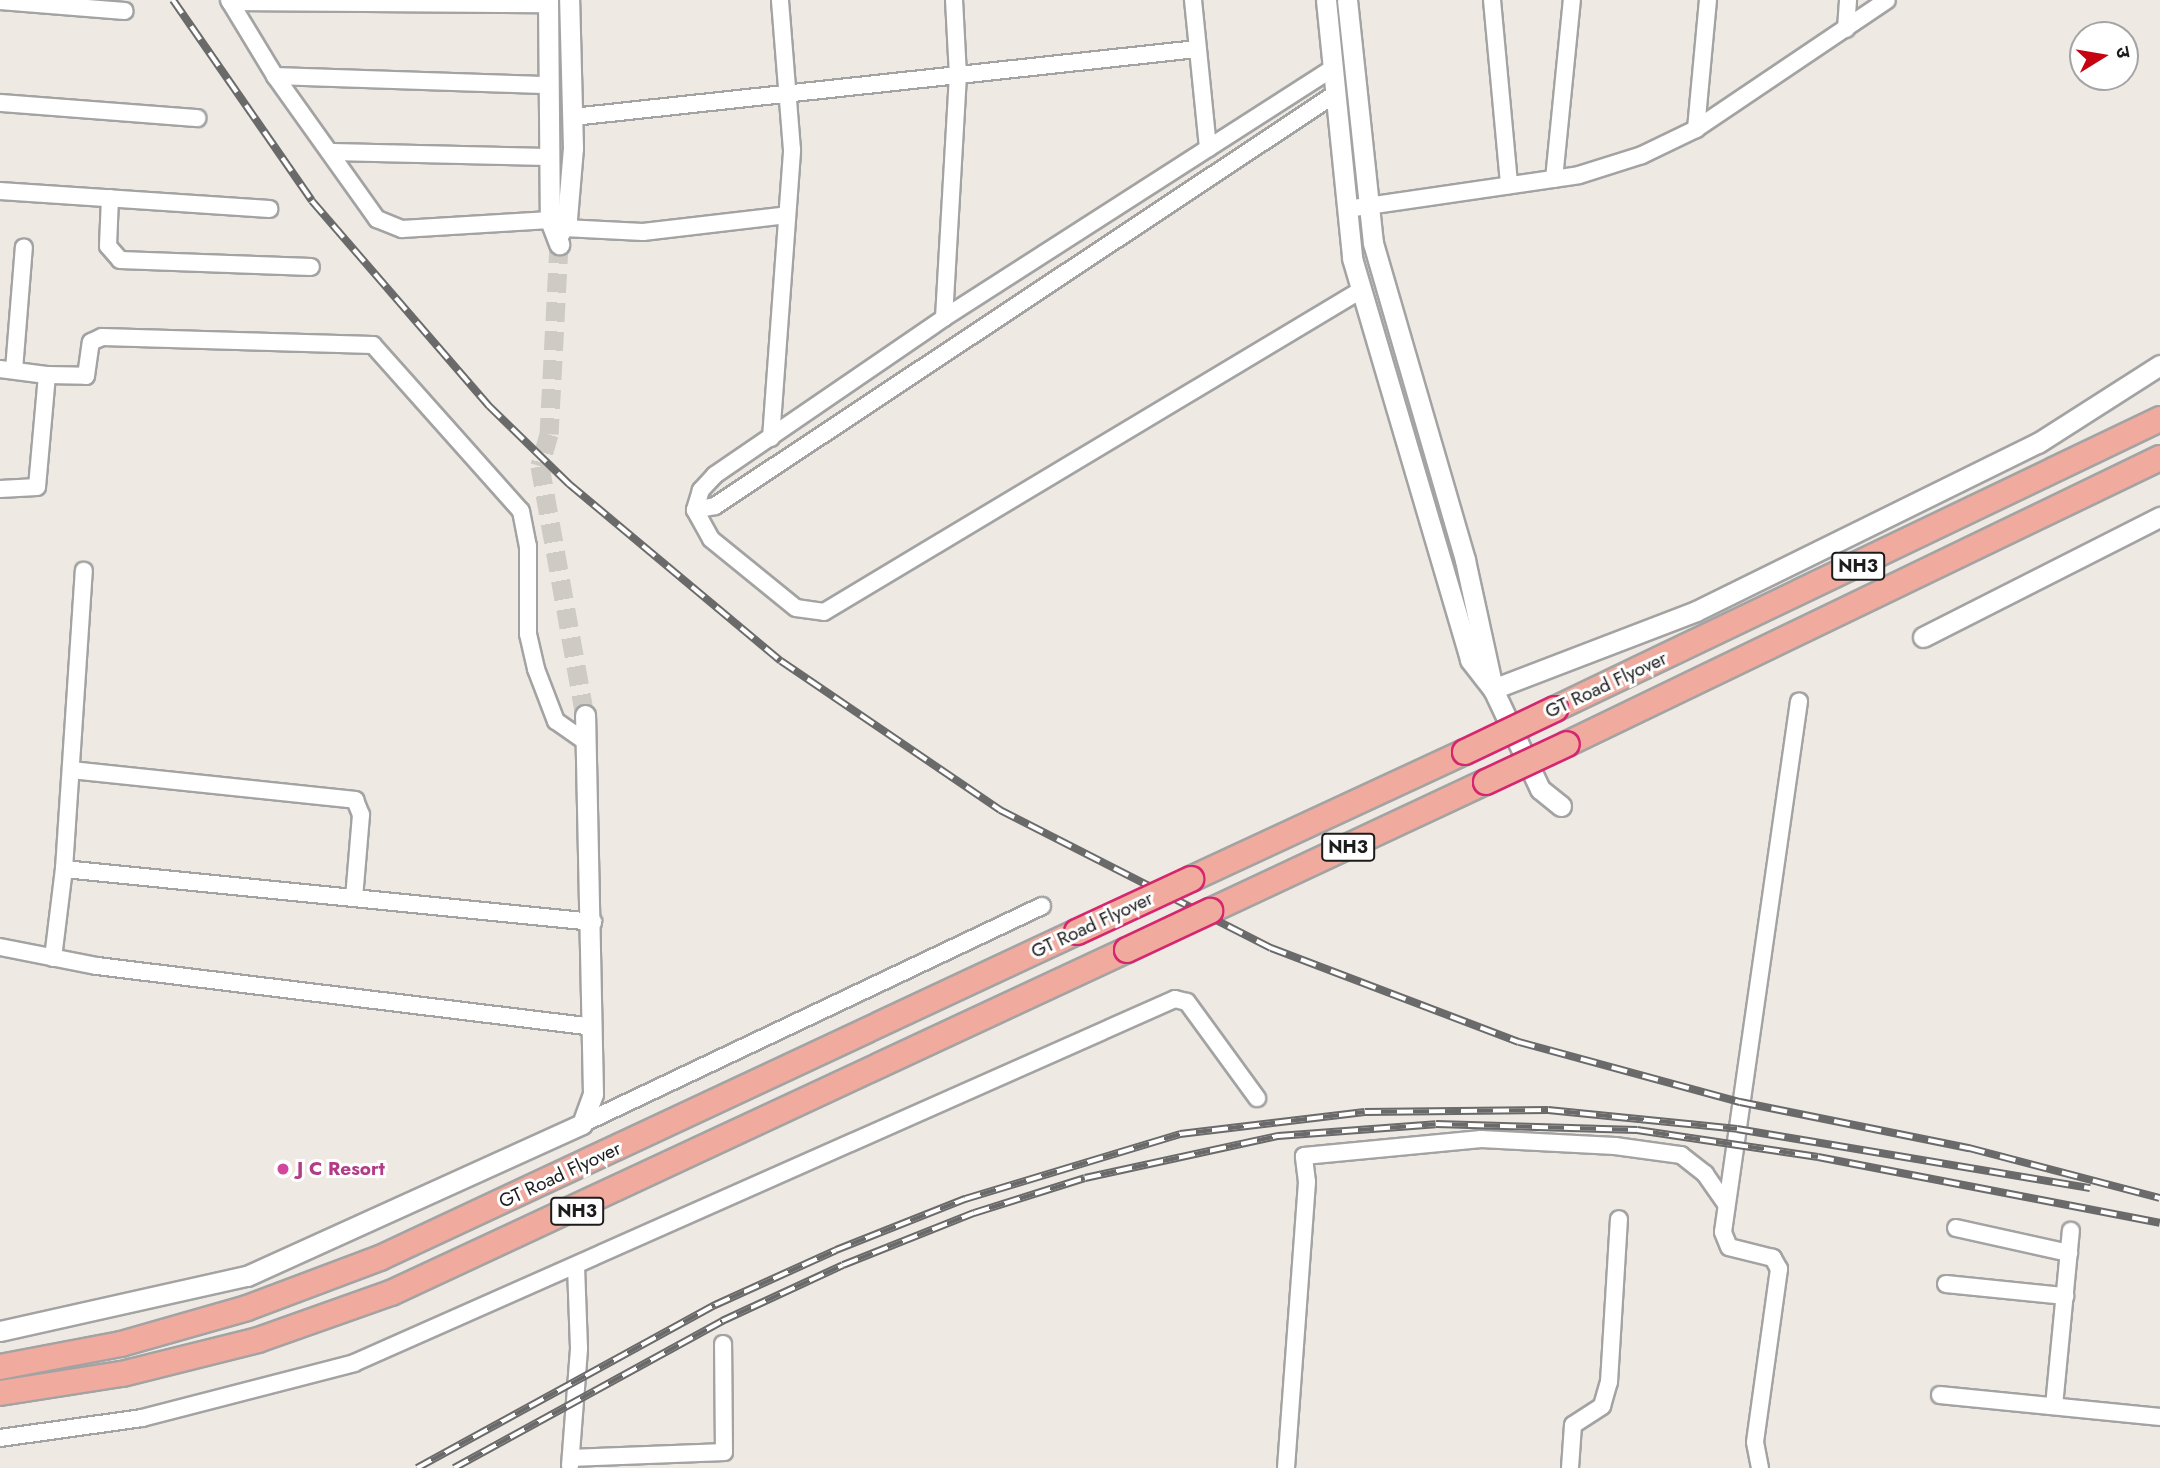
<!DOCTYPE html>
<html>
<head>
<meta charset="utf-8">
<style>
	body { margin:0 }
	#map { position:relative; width:2160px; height:1468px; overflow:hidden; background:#eee9e2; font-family:Jost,"Noto Sans Devanagari",sans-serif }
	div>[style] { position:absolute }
	.tertiary-tunnel>* { height:19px; margin-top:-9.5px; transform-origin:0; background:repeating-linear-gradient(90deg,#cecac4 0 19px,transparent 0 29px) }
	.roads { filter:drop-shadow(2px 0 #a3a3a3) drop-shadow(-2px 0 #a3a3a3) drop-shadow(0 2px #a3a3a3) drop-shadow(0 -2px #a3a3a3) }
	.minor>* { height:16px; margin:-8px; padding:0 8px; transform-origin:8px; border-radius:8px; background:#fff }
	.tertiary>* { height:19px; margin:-9.5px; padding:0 9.5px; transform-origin:9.5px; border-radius:9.5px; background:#fff }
	.trunk>* { height:24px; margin:-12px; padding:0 12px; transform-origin:12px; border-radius:12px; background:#f0aa9e }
	.rail>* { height:8px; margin-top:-4px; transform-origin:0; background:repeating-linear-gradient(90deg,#fff 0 16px,#6a6a6a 0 32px); box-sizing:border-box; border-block:2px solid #6a6a6a }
	.bridges { filter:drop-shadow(2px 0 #d5266f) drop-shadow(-2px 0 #d5266f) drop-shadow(0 2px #d5266f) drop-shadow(0 -2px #d5266f) }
	.trunk-bridge>* { height:24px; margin:-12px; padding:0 12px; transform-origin:12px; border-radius:12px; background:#f0aa9e }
	.dots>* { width:19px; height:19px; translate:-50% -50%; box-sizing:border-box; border:4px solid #fff; border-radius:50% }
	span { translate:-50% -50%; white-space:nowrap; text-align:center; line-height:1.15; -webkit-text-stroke:6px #fff; paint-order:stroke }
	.shield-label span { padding:2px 5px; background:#fff; border:2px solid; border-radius:5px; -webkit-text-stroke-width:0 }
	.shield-label { font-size:18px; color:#1c1c1c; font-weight:700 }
	.street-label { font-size:19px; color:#1c1c1c }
	.hotel-label { font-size:19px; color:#b23c85; font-weight:700 }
	.left { translate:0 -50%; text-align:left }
	.north { position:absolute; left:2069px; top:21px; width:70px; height:70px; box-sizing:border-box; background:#fff; border:2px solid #a4a4a4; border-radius:50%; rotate:79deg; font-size:19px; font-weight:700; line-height:28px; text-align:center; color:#1c1c1c }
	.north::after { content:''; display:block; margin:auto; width:24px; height:32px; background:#c60311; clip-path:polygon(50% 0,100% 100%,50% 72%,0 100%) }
</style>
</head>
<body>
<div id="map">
	<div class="tertiary-tunnel">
		<div style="left:559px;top:244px;width:190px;rotate:93deg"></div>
		<div style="left:549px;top:434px;width:33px;rotate:106deg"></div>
		<div style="left:540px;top:466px;width:253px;rotate:79.8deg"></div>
	</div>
	<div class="roads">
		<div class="minor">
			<div style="left:229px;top:0;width:89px;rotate:58.8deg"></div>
			<div style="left:275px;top:76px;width:176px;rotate:54.5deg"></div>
			<div style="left:377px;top:219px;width:27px;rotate:22deg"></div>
			<div style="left:402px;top:229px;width:148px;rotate:-3.5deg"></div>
			<div style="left:1193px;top:0;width:149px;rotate:84.2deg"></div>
			<div style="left:1492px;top:0;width:186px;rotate:84.7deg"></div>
			<div style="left:0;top:1px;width:125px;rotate:4.6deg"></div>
			<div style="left:230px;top:2px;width:318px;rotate:0.4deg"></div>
			<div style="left:1846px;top:29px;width:29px;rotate:-86deg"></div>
			<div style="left:1333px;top:68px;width:462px;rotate:147.3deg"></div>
			<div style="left:944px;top:318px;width:278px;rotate:145.6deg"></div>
			<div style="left:715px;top:475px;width:21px;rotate:133deg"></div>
			<div style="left:701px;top:490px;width:21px;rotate:107deg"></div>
			<div style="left:695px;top:510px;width:33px;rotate:61deg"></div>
			<div style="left:711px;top:539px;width:109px;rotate:39.1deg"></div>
			<div style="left:796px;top:608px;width:28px;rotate:8deg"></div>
			<div style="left:824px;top:612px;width:626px;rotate:-30.95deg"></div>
			<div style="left:275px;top:76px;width:275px;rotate:1.9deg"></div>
			<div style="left:0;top:103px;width:198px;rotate:4.4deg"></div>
			<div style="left:573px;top:117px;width:628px;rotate:-6.22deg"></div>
			<div style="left:1696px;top:129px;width:130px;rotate:-84.7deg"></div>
			<div style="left:330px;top:152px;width:220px;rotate:1.3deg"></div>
			<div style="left:1554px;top:179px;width:180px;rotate:-84.3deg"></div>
			<div style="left:0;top:191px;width:270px;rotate:3.8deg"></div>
			<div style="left:110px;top:198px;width:48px;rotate:92.4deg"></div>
			<div style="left:108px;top:246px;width:18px;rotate:49deg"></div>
			<div style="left:120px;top:260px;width:191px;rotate:2.1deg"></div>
			<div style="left:1347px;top:209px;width:234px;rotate:-8.3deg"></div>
			<div style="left:1579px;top:175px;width:66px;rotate:-17.6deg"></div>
			<div style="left:1642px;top:155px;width:60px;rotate:-25.7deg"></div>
			<div style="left:1696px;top:129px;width:230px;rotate:-34deg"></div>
			<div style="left:564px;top:228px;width:79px;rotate:2.9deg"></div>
			<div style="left:643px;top:232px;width:145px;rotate:-6.7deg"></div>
			<div style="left:944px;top:318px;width:242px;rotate:-86.7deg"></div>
			<div style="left:958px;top:76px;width:76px;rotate:-93deg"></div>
			<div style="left:0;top:369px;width:47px;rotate:7.3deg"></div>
			<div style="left:47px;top:375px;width:112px;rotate:95.1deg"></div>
			<div style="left:37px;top:487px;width:37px;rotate:177deg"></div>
			<div style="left:14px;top:370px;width:123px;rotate:-85.4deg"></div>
			<div style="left:47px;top:375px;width:39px;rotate:1deg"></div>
			<div style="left:86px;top:376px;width:34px;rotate:-82deg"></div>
			<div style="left:91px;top:342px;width:12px;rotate:-24deg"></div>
			<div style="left:102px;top:337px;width:271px;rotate:1.7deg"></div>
			<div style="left:373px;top:345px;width:222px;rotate:48.3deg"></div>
			<div style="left:521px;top:511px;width:36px;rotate:79deg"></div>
			<div style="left:528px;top:546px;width:88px;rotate:90deg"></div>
			<div style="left:528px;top:634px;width:36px;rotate:77deg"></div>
			<div style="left:536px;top:669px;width:56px;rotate:69deg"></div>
			<div style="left:556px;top:721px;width:37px;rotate:35deg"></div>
			<div style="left:771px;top:438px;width:289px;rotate:-85.8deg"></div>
			<div style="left:792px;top:150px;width:150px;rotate:-94.6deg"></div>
			<div style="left:695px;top:510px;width:20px;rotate:-11deg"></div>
			<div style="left:715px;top:506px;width:744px;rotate:-33.6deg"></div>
			<div style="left:71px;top:770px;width:286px;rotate:6deg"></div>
			<div style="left:355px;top:800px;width:16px;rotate:68deg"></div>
			<div style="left:361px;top:815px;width:83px;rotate:94.8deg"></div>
			<div style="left:64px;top:869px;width:299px;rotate:-86.2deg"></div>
			<div style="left:0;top:947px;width:99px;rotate:11.1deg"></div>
			<div style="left:97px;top:966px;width:498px;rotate:7deg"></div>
			<div style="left:53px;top:958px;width:90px;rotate:-83deg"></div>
			<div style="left:64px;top:869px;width:532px;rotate:5.72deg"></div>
			<div style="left:582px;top:1124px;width:509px;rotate:-25.36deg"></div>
			<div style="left:1956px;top:1228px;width:116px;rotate:12.5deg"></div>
			<div style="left:1946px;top:1284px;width:120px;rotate:5.8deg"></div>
			<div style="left:1940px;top:1395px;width:221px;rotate:5.7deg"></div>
			<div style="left:2054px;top:1406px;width:176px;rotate:-84.5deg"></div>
			<div style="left:0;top:1438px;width:143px;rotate:-8deg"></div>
			<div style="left:142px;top:1418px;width:219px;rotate:-14.5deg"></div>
			<div style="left:354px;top:1363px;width:898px;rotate:-23.91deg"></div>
			<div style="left:1175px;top:999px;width:12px;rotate:14deg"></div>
			<div style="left:1187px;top:1002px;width:119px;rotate:53.9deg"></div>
			<div style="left:571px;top:1458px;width:153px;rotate:-2.2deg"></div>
			<div style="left:724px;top:1452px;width:108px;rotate:-90.5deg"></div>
			<div style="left:570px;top:1466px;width:118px;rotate:-85.6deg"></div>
			<div style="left:579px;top:1348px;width:80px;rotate:-92.1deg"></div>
			<div style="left:1286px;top:1468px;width:287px;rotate:-85.8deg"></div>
			<div style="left:1307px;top:1182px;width:26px;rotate:-97deg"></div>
			<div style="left:1304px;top:1156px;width:178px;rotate:-5.5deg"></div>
			<div style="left:1481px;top:1139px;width:134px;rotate:3deg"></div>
			<div style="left:1615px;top:1146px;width:67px;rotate:7.8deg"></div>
			<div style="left:1681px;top:1155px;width:31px;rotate:38deg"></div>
			<div style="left:1705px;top:1174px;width:35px;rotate:55deg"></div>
			<div style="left:1570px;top:1468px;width:43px;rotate:-86deg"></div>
			<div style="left:1573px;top:1425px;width:35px;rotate:-33deg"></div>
			<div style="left:1602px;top:1406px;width:25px;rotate:-74deg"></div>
			<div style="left:1609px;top:1382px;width:163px;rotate:-86.5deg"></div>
			<div style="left:1760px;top:1468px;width:26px;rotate:-101deg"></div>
			<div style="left:1755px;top:1442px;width:175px;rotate:-82.1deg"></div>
			<div style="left:1779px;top:1269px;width:13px;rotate:-119deg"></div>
			<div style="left:1773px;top:1258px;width:45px;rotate:-166deg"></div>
			<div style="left:1729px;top:1247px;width:16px;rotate:-112deg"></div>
			<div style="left:1723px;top:1232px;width:536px;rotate:-81.85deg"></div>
		</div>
		<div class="tertiary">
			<div style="left:548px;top:0;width:220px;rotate:89.5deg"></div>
			<div style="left:550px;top:220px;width:26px;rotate:69deg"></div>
			<div style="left:1326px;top:0;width:259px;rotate:84.2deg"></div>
			<div style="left:1352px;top:258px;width:419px;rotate:73.6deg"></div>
			<div style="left:1470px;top:660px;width:37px;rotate:52deg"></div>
			<div style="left:1347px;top:0;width:244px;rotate:83.9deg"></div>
			<div style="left:1373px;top:243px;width:330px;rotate:73.8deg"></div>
			<div style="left:1465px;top:560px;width:131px;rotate:77.7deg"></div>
			<div style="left:558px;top:236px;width:19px;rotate:-62deg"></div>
			<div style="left:567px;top:219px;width:71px;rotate:-85.2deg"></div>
			<div style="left:573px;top:148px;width:148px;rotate:-91.5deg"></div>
			<div style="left:1923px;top:637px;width:266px;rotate:-26.9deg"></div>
			<div style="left:1561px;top:806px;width:27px;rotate:-141deg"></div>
			<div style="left:1540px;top:789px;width:110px;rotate:-115.2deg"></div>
			<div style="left:1493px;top:689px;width:217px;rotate:-21deg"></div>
			<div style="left:1696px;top:611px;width:381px;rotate:-26.2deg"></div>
			<div style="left:2038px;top:443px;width:145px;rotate:-32.6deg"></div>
			<div style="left:0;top:1331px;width:253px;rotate:-12.6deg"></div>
			<div style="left:247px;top:1276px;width:368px;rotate:-24.4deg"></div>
			<div style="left:582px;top:1124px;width:32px;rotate:-70deg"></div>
			<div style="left:593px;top:1094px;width:379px;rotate:-91.2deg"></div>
		</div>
		<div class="trunk">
			<div style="left:1555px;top:709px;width:671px;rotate:-25.61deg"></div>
			<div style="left:1567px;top:744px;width:658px;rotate:-25.75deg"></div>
			<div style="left:1191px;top:879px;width:302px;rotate:-24.9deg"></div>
			<div style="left:1210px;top:911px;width:305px;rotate:-25.1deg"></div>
			<div style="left:0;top:1367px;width:123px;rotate:-10.8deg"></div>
			<div style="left:121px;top:1344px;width:131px;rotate:-15.9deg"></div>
			<div style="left:247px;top:1308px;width:142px;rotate:-20.6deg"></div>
			<div style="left:380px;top:1258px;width:769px;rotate:-25.07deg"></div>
			<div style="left:0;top:1393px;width:123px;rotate:-8.9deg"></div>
			<div style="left:122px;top:1374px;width:140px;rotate:-14deg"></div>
			<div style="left:258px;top:1340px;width:141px;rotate:-19.5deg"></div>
			<div style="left:391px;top:1293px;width:812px;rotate:-24.99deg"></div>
		</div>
	</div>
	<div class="rail">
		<div style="left:173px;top:0;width:244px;rotate:55.3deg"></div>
		<div style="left:312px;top:201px;width:271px;rotate:49.2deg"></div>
		<div style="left:489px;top:406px;width:112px;rotate:44.3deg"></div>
		<div style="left:569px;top:484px;width:276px;rotate:39.9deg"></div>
		<div style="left:781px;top:661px;width:265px;rotate:34.2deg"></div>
		<div style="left:1000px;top:810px;width:304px;rotate:27deg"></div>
		<div style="left:1271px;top:948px;width:265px;rotate:20.8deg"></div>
		<div style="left:1519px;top:1042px;width:229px;rotate:15.2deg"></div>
		<div style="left:1740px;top:1102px;width:234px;rotate:11.4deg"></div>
		<div style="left:1969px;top:1148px;width:197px;rotate:14.7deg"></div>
		<div style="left:417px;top:1468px;width:340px;rotate:-28.7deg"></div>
		<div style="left:715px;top:1305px;width:133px;rotate:-24.4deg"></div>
		<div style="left:836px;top:1250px;width:139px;rotate:-21.6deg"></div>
		<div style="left:965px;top:1199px;width:225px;rotate:-16.8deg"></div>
		<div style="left:1180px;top:1134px;width:186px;rotate:-6.8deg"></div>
		<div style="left:1365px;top:1112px;width:183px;rotate:-0.6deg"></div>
		<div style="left:1548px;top:1110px;width:190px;rotate:5.7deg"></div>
		<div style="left:1737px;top:1129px;width:358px;rotate:9.5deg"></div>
		<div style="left:454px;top:1468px;width:306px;rotate:-28.7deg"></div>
		<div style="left:722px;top:1321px;width:133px;rotate:-24.8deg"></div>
		<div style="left:843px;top:1265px;width:141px;rotate:-21.7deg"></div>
		<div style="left:974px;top:1213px;width:116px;rotate:-17.5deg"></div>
		<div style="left:1085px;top:1178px;width:198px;rotate:-12.3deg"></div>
		<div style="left:1278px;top:1136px;width:158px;rotate:-4.3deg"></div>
		<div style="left:1436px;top:1124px;width:201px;rotate:1.7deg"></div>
		<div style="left:1637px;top:1130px;width:183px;rotate:8.5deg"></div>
		<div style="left:1818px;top:1157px;width:348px;rotate:10.9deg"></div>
	</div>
	<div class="bridges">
		<div class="trunk-bridge">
			<div style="left:1465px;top:752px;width:100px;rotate:-25.5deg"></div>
			<div style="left:1486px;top:782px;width:89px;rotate:-25.1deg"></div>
			<div style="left:1077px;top:932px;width:126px;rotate:-24.9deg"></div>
			<div style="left:1127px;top:950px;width:92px;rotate:-25.2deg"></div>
		</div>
	</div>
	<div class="dots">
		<div style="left:283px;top:1169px;background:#d1479c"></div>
	</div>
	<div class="shield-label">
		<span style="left:1858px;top:566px">NH3</span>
		<span style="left:1348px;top:847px">NH3</span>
		<span style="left:577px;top:1211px">NH3</span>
	</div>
	<div class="street-label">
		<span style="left:1606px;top:685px;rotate:-25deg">GT Road Flyover</span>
		<span style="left:1092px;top:925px;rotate:-25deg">GT Road Flyover</span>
		<span style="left:560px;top:1175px;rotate:-25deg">GT Road Flyover</span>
	</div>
	<div class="hotel-label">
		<span class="left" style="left:297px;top:1169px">J C Resort</span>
	</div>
	<div class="north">उ</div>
</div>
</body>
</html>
